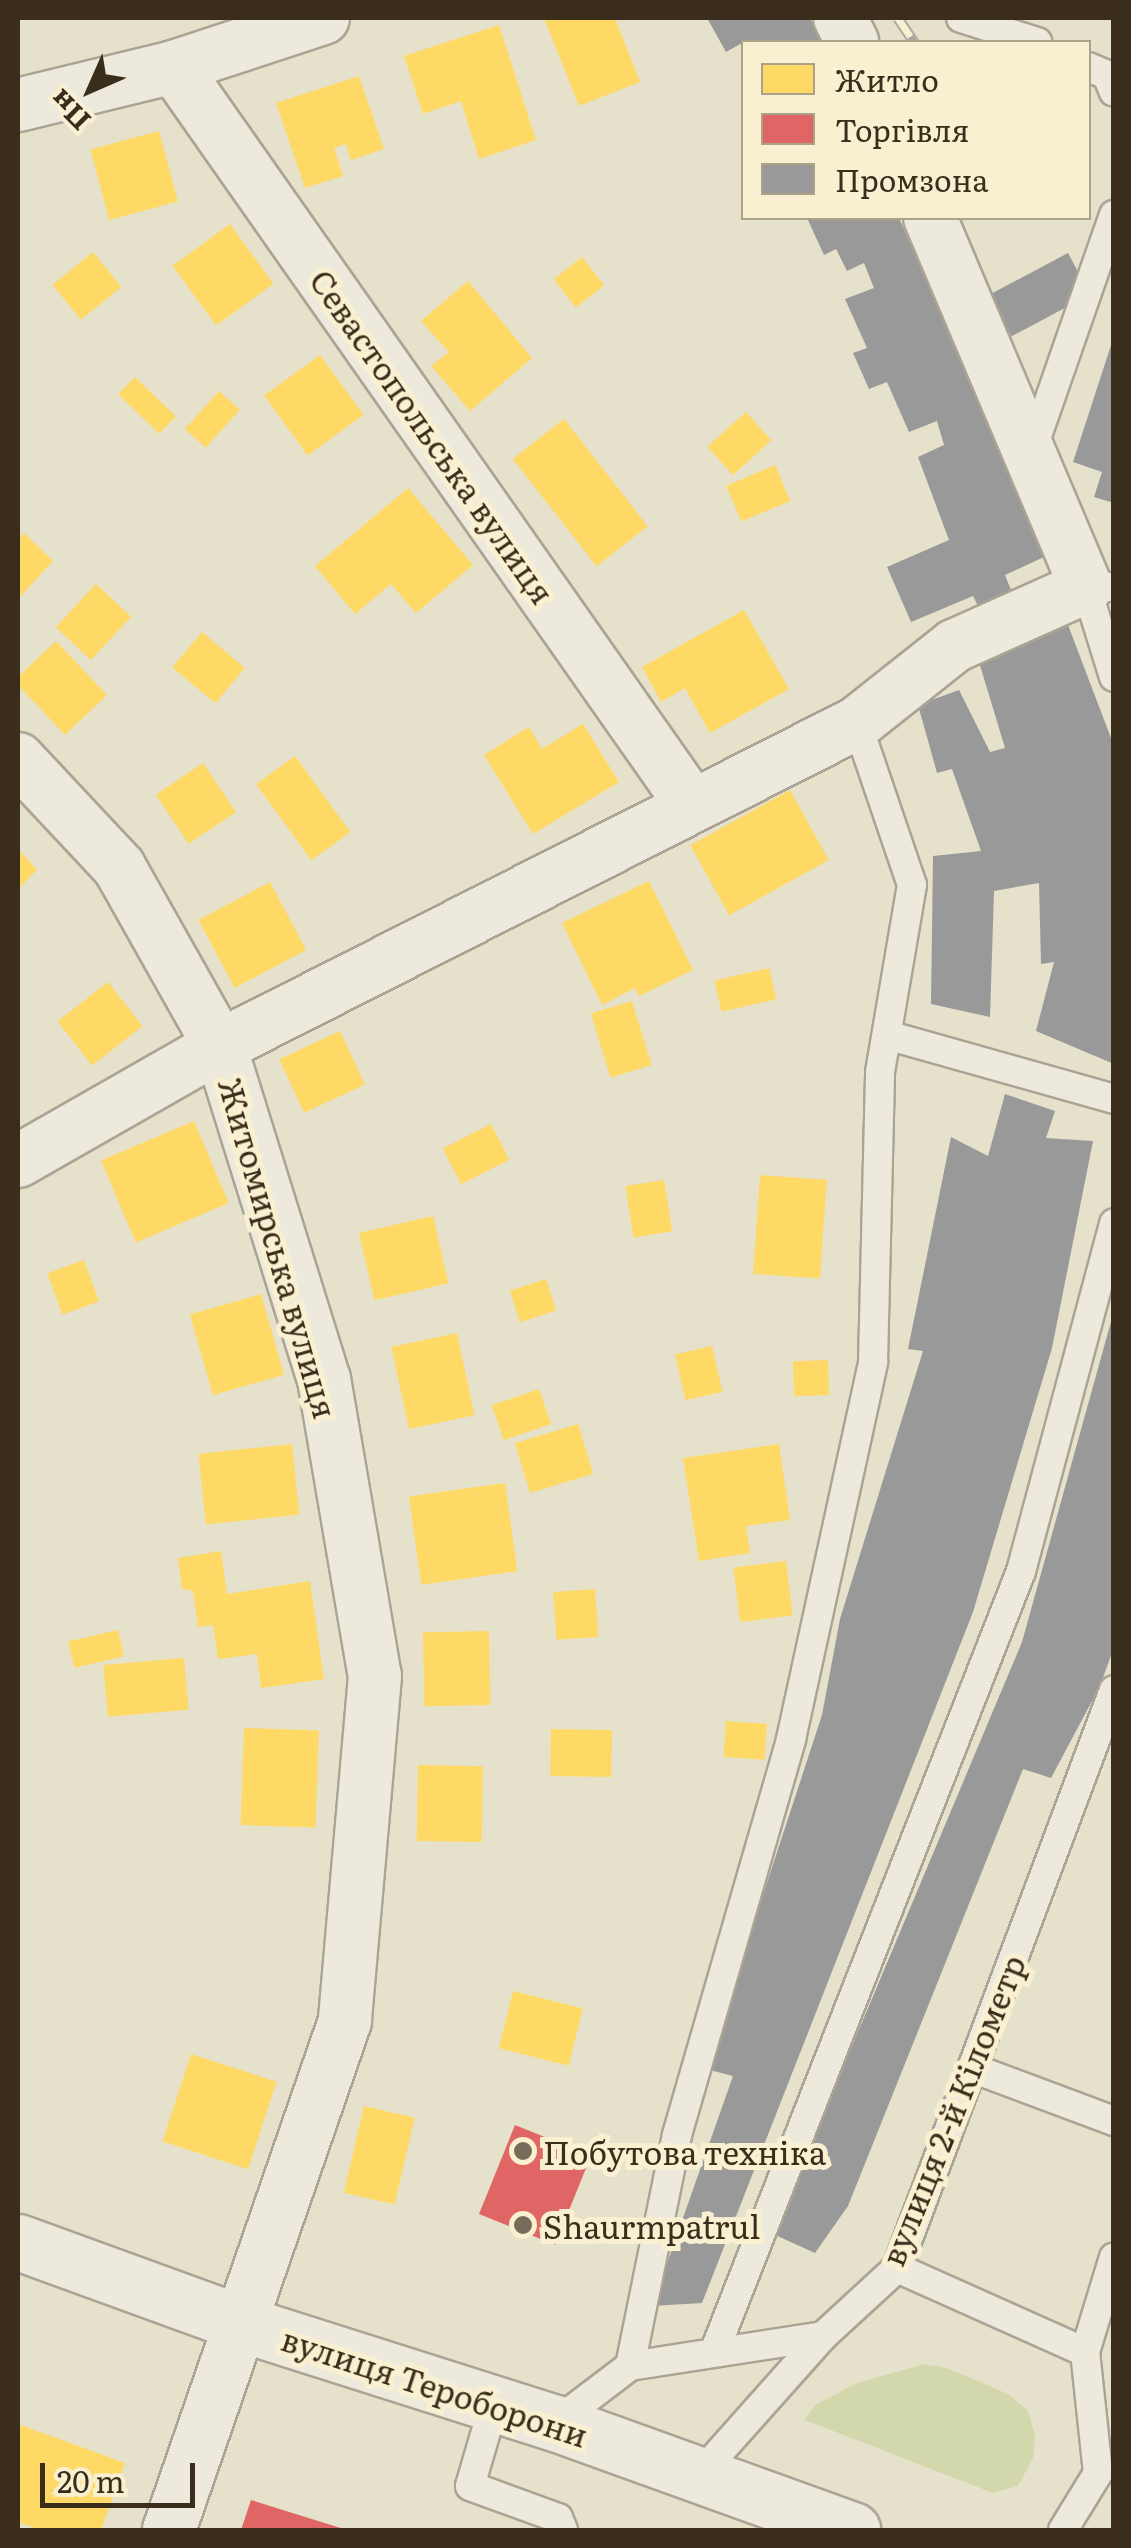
<!DOCTYPE html>
<html>
<head>
<meta charset="utf-8">
<style>
	body { margin:0 }
	#map { position:relative; width:1131px; height:2548px; overflow:hidden; background:#e6e1cb; font-family:Literata,serif }
	div>[style] { position:absolute }
	.green>* { inset:0; background:#d3d8ac }
	.homes>* { inset:0; background:#ffd966; transform-origin:0 0 }
	.shops>* { inset:0; background:#e06666; transform-origin:0 0 }
	.industry>* { inset:0; background:#999; transform-origin:0 0 }
	.roads { filter:drop-shadow(2px 0 #aba494) drop-shadow(-2px 0 #aba494) drop-shadow(0 2px #aba494) drop-shadow(0 -2px #aba494) }
	.service>* { height:28px; margin:-14px; padding:0 14px; transform-origin:14px; border-radius:14px; background:#edeadd }
	.minor>* { height:52px; margin:-26px; padding:0 26px; transform-origin:26px; border-radius:26px; background:#edeadd }
	.secondary>* { height:55px; margin:-27.5px; padding:0 27.5px; transform-origin:27.5px; border-radius:27.5px; background:#edeadd }
	.rail>* { height:11px; margin-top:-5.5px; transform-origin:0; background:repeating-linear-gradient(90deg,#f8f0d0 0 22px,#aca99e 0 44px); box-sizing:border-box; border-block:2px solid #aca99e }
	.dots>* { width:28px; height:28px; translate:-50% -50%; box-sizing:border-box; border:5px solid #f8f0d0; border-radius:50% }
	span { translate:-50% -50%; white-space:nowrap; text-align:center; line-height:1.15; -webkit-text-stroke:10px #f8f0d0; paint-order:stroke }
	.street-label { font-size:32px; color:#3a2d1c }
	.poi-label { font-size:32px; color:#3a2d1c }
	.left { translate:0 -50%; text-align:left }
	.frame { position:absolute; inset:0; border:20px solid #3a2d1c; pointer-events:none }
	.legend { position:absolute; left:741px; top:40px; width:350px; height:180px; box-sizing:border-box; background:#f8f0d0; border:2px solid #aca288; margin:0; padding:12px 18px; list-style:none; font-size:30px; color:#3a2d1c }
	.legend li { display:flex; align-items:center; gap:20px; height:50px }
	.legend b { width:50px; border:2px solid #aca288 }
	.north { position:absolute; left:40px; top:40px; width:100px; height:100px; -webkit-text-stroke:8px #f8f0d0; paint-order:stroke; rotate:225deg; font-size:28px; font-weight:700; line-height:40px; text-align:center; color:#3a2d1c }
	.north::after { content:''; display:block; margin:auto; width:35px; height:45px; background:#3a2d1c; clip-path:polygon(50% 0,100% 100%,50% 72%,0 100%) }
	.scale { position:absolute; left:40px; top:2463px; width:155px; height:45px; box-sizing:border-box; border:5px solid #3a2d1c; border-top:0; padding-left:12px; font-size:30px; line-height:35px; white-space:nowrap; color:#3a2d1c; -webkit-text-stroke:8px #f8f0d0; paint-order:stroke }
</style>
</head>
<body>
<div id="map">
	<div class="green">
		<div style="clip-path:polygon(924px 2364px,947px 2368px,1008px 2394px,1028px 2411px,1035px 2436px,1033px 2458px,1018px 2486px,993px 2493px,805px 2420px,815px 2405px,857px 2383px)"></div>
	</div>
	<div class="homes">
		<div style="clip-path:polygon(544px 18px,615px 18px,640px 82px,579px 106px)"></div>
		<div style="clip-path:polygon(499px 25px,536px 140px,479px 159px,461px 101px,423px 114px,404px 56px)"></div>
		<div style="clip-path:polygon(359px 76px,384px 149px,351px 160px,346px 144px,334px 148px,343px 176px,305px 188px,276px 103px)"></div>
		<div style="left:159px;top:131px;width:73px;height:71px;rotate:75deg"></div>
		<div style="left:230px;top:224px;width:74px;height:71px;rotate:54deg"></div>
		<div style="left:93px;top:252px;width:45px;height:52px;rotate:51deg"></div>
		<div style="left:582px;top:257px;width:36px;height:36px;rotate:52deg"></div>
		<div style="clip-path:polygon(468px 281px,532px 358px,470px 411px,431px 366px,449px 352px,421px 321px)"></div>
		<div style="left:320px;top:355px;width:74px;height:69px;rotate:54deg"></div>
		<div style="left:135px;top:377px;width:57px;height:24px;rotate:44deg"></div>
		<div style="left:219px;top:391px;width:28px;height:51px;rotate:42deg"></div>
		<div style="left:746px;top:412px;width:38px;height:52px;rotate:48deg"></div>
		<div style="left:564px;top:419px;width:136px;height:65px;rotate:52deg"></div>
		<div style="left:775px;top:465px;width:39px;height:53px;rotate:67deg"></div>
		<div style="clip-path:polygon(408px 488px,473px 565px,416px 613px,391px 584px,355px 614px,315px 566px)"></div>
		<div style="clip-path:polygon(24px 533px,53px 561px,18px 599px,18px 540px)"></div>
		<div style="left:96px;top:584px;width:48px;height:59px;rotate:43deg"></div>
		<div style="clip-path:polygon(744px 610px,789px 689px,710px 733px,685px 688px,661px 702px,642px 667px)"></div>
		<div style="left:202px;top:632px;width:56px;height:46px;rotate:40deg"></div>
		<div style="clip-path:polygon(56px 641px,107px 695px,65px 735px,18px 685px,18px 677px)"></div>
		<div style="clip-path:polygon(583px 724px,619px 782px,533px 834px,484px 755px,529px 727px,542px 749px)"></div>
		<div style="left:295px;top:756px;width:94px;height:48px;rotate:54deg"></div>
		<div style="left:203px;top:763px;width:59px;height:57px;rotate:56deg"></div>
		<div style="left:790px;top:790px;width:80px;height:114px;rotate:61deg"></div>
		<div style="clip-path:polygon(18px 849px,37px 870px,18px 889px)"></div>
		<div style="clip-path:polygon(649px 881px,693px 970px,639px 996px,635px 988px,602px 1005px,562px 923px)"></div>
		<div style="left:270px;top:882px;width:77px;height:81px;rotate:62deg"></div>
		<div style="left:769px;top:968px;width:32px;height:56px;rotate:77deg"></div>
		<div style="left:108px;top:982px;width:56px;height:64px;rotate:52deg"></div>
		<div style="left:632px;top:1001px;width:67px;height:43px;rotate:73deg"></div>
		<div style="left:340px;top:1031px;width:59px;height:67px;rotate:65deg"></div>
		<div style="left:194px;top:1121px;width:89px;height:101px;rotate:67deg"></div>
		<div style="left:491px;top:1124px;width:40px;height:54px;rotate:63deg"></div>
		<div style="left:760px;top:1175px;width:67px;height:99px;rotate:4deg"></div>
		<div style="left:664px;top:1180px;width:52px;height:39px;rotate:81deg"></div>
		<div style="left:433px;top:1216px;width:69px;height:76px;rotate:77deg"></div>
		<div style="left:84px;top:1260px;width:44px;height:39px;rotate:70deg"></div>
		<div style="left:546px;top:1279px;width:33px;height:38px;rotate:72deg"></div>
		<div style="left:261px;top:1294px;width:84px;height:74px;rotate:74deg"></div>
		<div style="left:457px;top:1333px;width:84px;height:67px;rotate:78deg"></div>
		<div style="left:712px;top:1346px;width:47px;height:38px;rotate:77deg"></div>
		<div style="left:828px;top:1360px;width:35px;height:35px;rotate:88deg"></div>
		<div style="left:539px;top:1389px;width:37px;height:50px;rotate:71deg"></div>
		<div style="left:578px;top:1424px;width:52px;height:66px;rotate:73deg"></div>
		<div style="left:292px;top:1444px;width:71px;height:94px;rotate:84deg"></div>
		<div style="clip-path:polygon(779px 1444px,790px 1520px,746px 1526px,750px 1553px,699px 1561px,683px 1458px)"></div>
		<div style="left:505px;top:1483px;width:89px;height:97px;rotate:82deg"></div>
		<div style="clip-path:polygon(221px 1551px,227px 1594px,310px 1581px,324px 1679px,261px 1688px,257px 1654px,218px 1659px,213px 1625px,198px 1627px,193px 1591px,182px 1589px,178px 1558px)"></div>
		<div style="left:786px;top:1561px;width:55px;height:53px;rotate:83deg"></div>
		<div style="left:595px;top:1589px;width:48px;height:42px;rotate:86deg"></div>
		<div style="left:118px;top:1630px;width:27px;height:51px;rotate:77deg"></div>
		<div style="left:489px;top:1631px;width:74px;height:66px;rotate:89deg"></div>
		<div style="left:184px;top:1658px;width:52px;height:81px;rotate:85deg"></div>
		<div style="left:726px;top:1721px;width:41px;height:36px;rotate:4deg"></div>
		<div style="left:244px;top:1728px;width:75px;height:97px;rotate:2deg"></div>
		<div style="left:551px;top:1729px;width:61px;height:47px;rotate:1deg"></div>
		<div style="left:418px;top:1765px;width:65px;height:76px;rotate:1deg"></div>
		<div style="left:513px;top:1991px;width:72px;height:59px;rotate:14deg"></div>
		<div style="left:191px;top:2054px;width:90px;height:92px;rotate:18deg"></div>
		<div style="left:364px;top:2106px;width:52px;height:89px;rotate:13deg"></div>
		<div style="clip-path:polygon(18px 2424px,125px 2463px,101px 2530px,40px 2530px,18px 2522px)"></div>
	</div>
	<div class="shops">
		<div style="left:515px;top:2125px;width:82px;height:96px;rotate:22deg"></div>
		<div style="clip-path:polygon(251px 2500px,347px 2530px,241px 2530px)"></div>
	</div>
	<div class="industry">
		<div style="clip-path:polygon(707px 18px,810px 18px,821px 42px,744px 42px,726px 52px)"></div>
		<div style="clip-path:polygon(807px 218px,899px 218px,1046px 556px,1005px 575px,1013px 595px,979px 608px,973px 596px,911px 622px,887px 567px,949px 540px,918px 457px,944px 445px,937px 421px,909px 432px,887px 382px,869px 389px,853px 353px,867px 348px,845px 299px,874px 288px,864px 263px,847px 271px,836px 249px,824px 255px)"></div>
		<div style="left:1068px;top:253px;width:47px;height:89px;rotate:62deg"></div>
		<div style="clip-path:polygon(1113px 339px,1114px 339px,1114px 503px,1094px 497px,1102px 472px,1073px 462px)"></div>
		<div style="clip-path:polygon(1065px 617px,1114px 746px,1114px 1064px,1036px 1031px,1054px 962px,1041px 964px,1039px 883px,994px 891px,990px 1017px,931px 1004px,933px 856px,981px 851px,952px 769px,937px 773px,918px 705px,959px 690px,990px 752px,1005px 748px,976px 652px)"></div>
		<div style="clip-path:polygon(1005px 1094px,1055px 1111px,1046px 1138px,1093px 1141px,1052px 1348px,973px 1612px,702px 2303px,652px 2306px,733px 2076px,706px 2069px,822px 1715px,840px 1619px,923px 1351px,908px 1349px,951px 1137px,988px 1156px)"></div>
		<div style="clip-path:polygon(1112px 1318px,1114px 1647px,1100px 1686px,1051px 1778px,1023px 1769px,848px 2206px,815px 2253px,773px 2234px,1022px 1642px)"></div>
	</div>
	<div class="roads">
		<div class="service">
			<div style="left:961px;top:18px;width:80px;rotate:17.5deg"></div>
			<div style="left:1088px;top:67px;width:21px;rotate:23deg"></div>
			<div style="left:1107px;top:75px;width:18px;rotate:68deg"></div>
			<div style="left:1031px;top:453px;width:252px;rotate:-70.8deg"></div>
			<div style="left:1114px;top:587px;width:28px;rotate:180deg"></div>
			<div style="left:1086px;top:587px;width:94px;rotate:72.7deg"></div>
			<div style="left:887px;top:1035px;width:236px;rotate:15.7deg"></div>
			<div style="left:972px;top:2068px;width:152px;rotate:20.5deg"></div>
			<div style="left:897px;top:2268px;width:206px;rotate:24.1deg"></div>
			<div style="left:715px;top:2350px;width:837px;rotate:-68.55deg"></div>
			<div style="left:1021px;top:1571px;width:360px;rotate:-75deg"></div>
			<div style="left:630px;top:2366px;width:236px;rotate:-78.5deg"></div>
			<div style="left:677px;top:2135px;width:412px;rotate:-73.9deg"></div>
			<div style="left:791px;top:1739px;width:386px;rotate:-77.7deg"></div>
			<div style="left:873px;top:1362px;width:290px;rotate:-88.6deg"></div>
			<div style="left:880px;top:1072px;width:190px;rotate:-80.3deg"></div>
			<div style="left:912px;top:885px;width:171px;rotate:-108.8deg"></div>
			<div style="left:494px;top:2404px;width:85px;rotate:106.3deg"></div>
			<div style="left:470px;top:2486px;width:94px;rotate:20deg"></div>
			<div style="left:558px;top:2518px;width:13px;rotate:67deg"></div>
			<div style="left:555px;top:2423px;width:94px;rotate:-37.2deg"></div>
			<div style="left:630px;top:2366px;width:195px;rotate:-8.8deg"></div>
			<div style="left:700px;top:2474px;width:185px;rotate:-48.3deg"></div>
			<div style="left:823px;top:2336px;width:100px;rotate:-42.6deg"></div>
			<div style="left:897px;top:2268px;width:617px;rotate:-69.42deg"></div>
			<div style="left:1063px;top:2530px;width:67px;rotate:-58.4deg"></div>
			<div style="left:1098px;top:2473px;width:122px;rotate:-96.1deg"></div>
			<div style="left:1085px;top:2352px;width:99px;rotate:-73deg"></div>
		</div>
		<div class="minor">
			<div style="left:323px;top:18px;width:157px;rotate:161.8deg"></div>
			<div style="left:174px;top:67px;width:902px;rotate:54.94deg"></div>
			<div style="left:840px;top:18px;width:27px;rotate:63deg"></div>
			<div style="left:18px;top:105px;width:161px;rotate:-13.7deg"></div>
			<div style="left:18px;top:759px;width:148px;rotate:46.9deg"></div>
			<div style="left:119px;top:867px;width:206px;rotate:60.6deg"></div>
			<div style="left:220px;top:1046px;width:349px;rotate:72.7deg"></div>
			<div style="left:324px;top:1379px;width:301px;rotate:80.3deg"></div>
			<div style="left:375px;top:1676px;width:346px;rotate:95deg"></div>
			<div style="left:345px;top:2021px;width:539px;rotate:109.07deg"></div>
			<div style="left:18px;top:1161px;width:232px;rotate:-29.7deg"></div>
			<div style="left:220px;top:1046px;width:714px;rotate:-26.89deg"></div>
			<div style="left:857px;top:723px;width:124px;rotate:-38.4deg"></div>
			<div style="left:954px;top:646px;width:145px;rotate:-24.1deg"></div>
			<div style="left:1086px;top:587px;width:401px;rotate:-112.9deg"></div>
		</div>
		<div class="secondary">
			<div style="left:18px;top:2242px;width:239px;rotate:20deg"></div>
			<div style="left:243px;top:2324px;width:327px;rotate:17.6deg"></div>
			<div style="left:555px;top:2423px;width:316px;rotate:19.8deg"></div>
		</div>
	</div>
	<div class="rail">
		<div style="left:898px;top:18px;width:29px;rotate:56deg"></div>
	</div>
	<div class="dots">
		<div style="left:523px;top:2151px;background:#766c59"></div>
		<div style="left:523px;top:2225px;background:#766c59"></div>
	</div>
	<div class="street-label">
		<span style="left:433px;top:436px;rotate:55deg">Севастопольська вулиця</span>
		<span style="left:279px;top:1248px;rotate:74deg">Житомирська вулиця</span>
		<span style="left:952px;top:2110px;rotate:-68deg">вулиця 2-й Кілометр</span>
		<span style="left:435px;top:2386px;rotate:18deg">вулиця Тероборони</span>
	</div>
	<div class="poi-label">
		<span class="left" style="left:543px;top:2151px">Побутова техніка</span>
		<span class="left" style="left:543px;top:2225px">Shaurmpatrul</span>
	</div>
	<div class="frame"></div>
	<ul class="legend">
	<li><b style="height:28px;background:#ffd966"></b>Житло</li>
	<li><b style="height:28px;background:#e06666"></b>Торгівля</li>
	<li><b style="height:28px;background:#999"></b>Промзона</li>
	</ul>
	<div class="north">Пн</div>
	<div class="scale">20 m</div>
</div>
</body>
</html>
